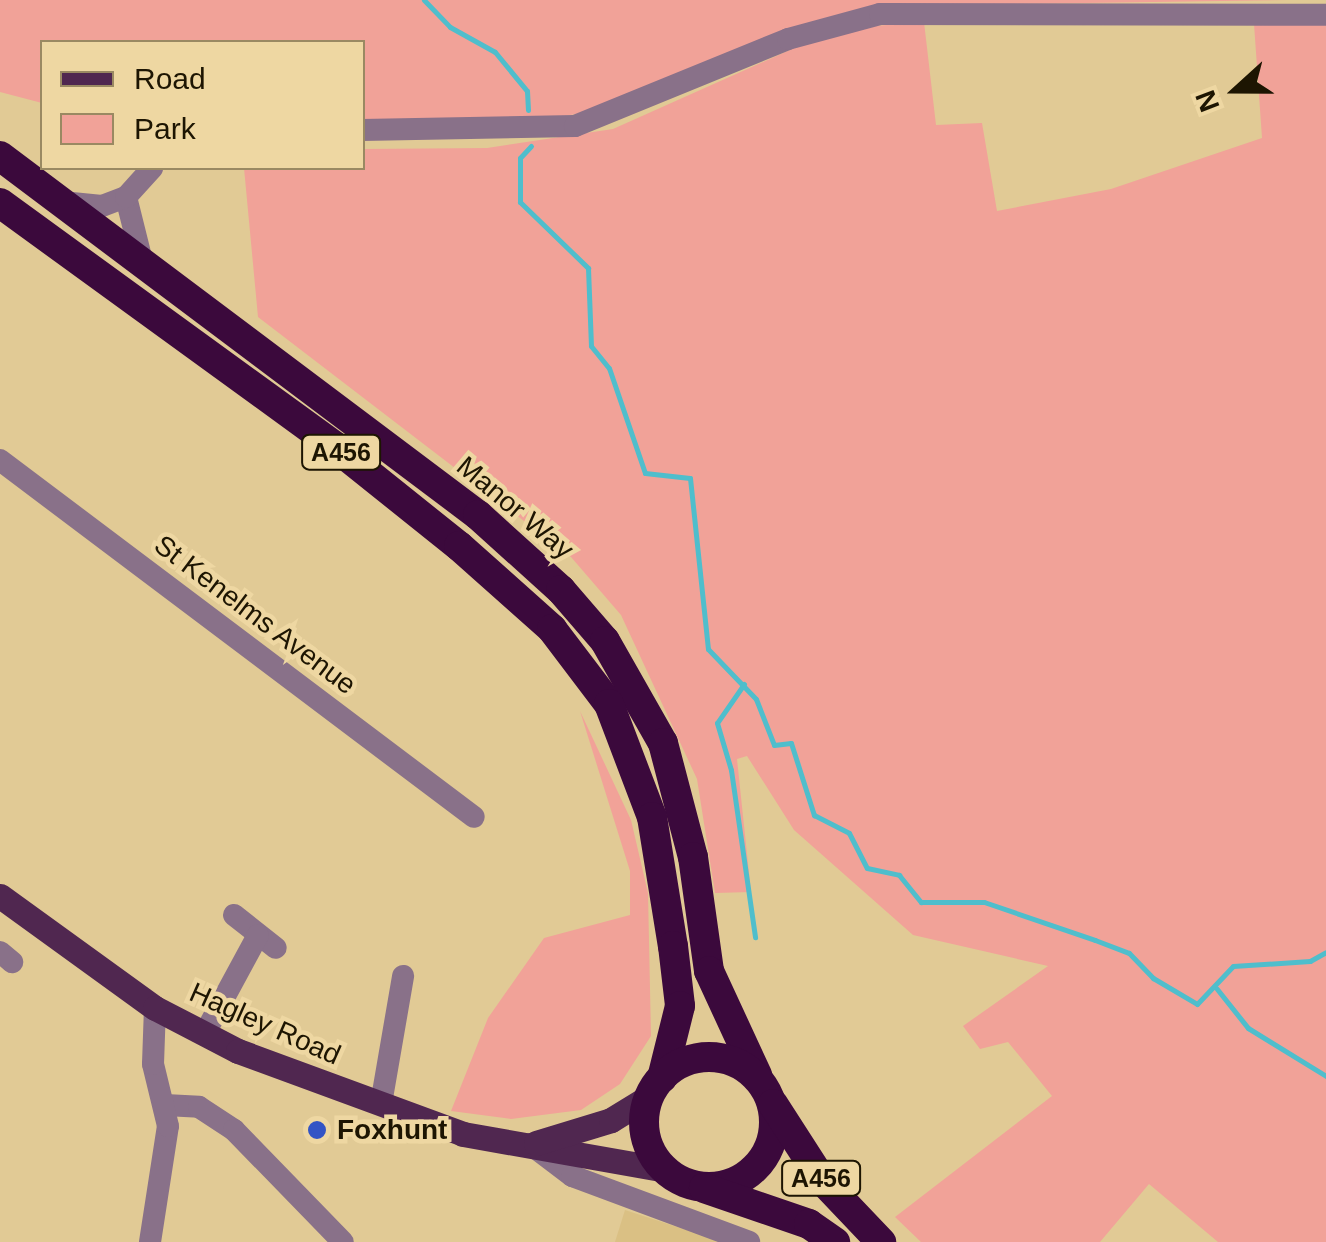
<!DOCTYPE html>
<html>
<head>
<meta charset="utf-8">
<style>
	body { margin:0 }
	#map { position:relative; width:1326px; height:1242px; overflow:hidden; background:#e1ca95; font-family:Arial,sans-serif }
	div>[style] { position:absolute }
	.built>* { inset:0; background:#dac084 }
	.green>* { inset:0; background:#f1a298 }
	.stream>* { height:5px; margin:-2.5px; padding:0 2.5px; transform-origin:2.5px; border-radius:2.5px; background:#4fbecc }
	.minor>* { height:22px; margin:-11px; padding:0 11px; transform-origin:11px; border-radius:11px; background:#897189 }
	.major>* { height:25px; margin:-12.5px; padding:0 12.5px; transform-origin:12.5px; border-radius:12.5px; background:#502750 }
	.highway>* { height:30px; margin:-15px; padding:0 15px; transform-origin:15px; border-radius:15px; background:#3b093c }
	.highway>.ring { margin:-15px; padding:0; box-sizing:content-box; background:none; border:30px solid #3b093c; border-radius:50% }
	.dots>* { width:28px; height:28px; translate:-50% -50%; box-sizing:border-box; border:5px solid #eed7a2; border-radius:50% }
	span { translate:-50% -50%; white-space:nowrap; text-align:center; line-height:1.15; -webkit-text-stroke:9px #eed7a2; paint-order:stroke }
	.shield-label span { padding:2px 8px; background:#eed7a2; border:2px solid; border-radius:8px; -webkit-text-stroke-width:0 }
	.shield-label { font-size:25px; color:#1d1502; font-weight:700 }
	.street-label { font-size:28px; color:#1d1502 }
	.poi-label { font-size:28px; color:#1d1502; font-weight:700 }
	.left { translate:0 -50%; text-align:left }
	.legend { position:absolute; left:40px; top:40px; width:325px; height:130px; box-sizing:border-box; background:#eed7a2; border:2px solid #9a8962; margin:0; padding:12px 18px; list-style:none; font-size:30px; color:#1d1502 }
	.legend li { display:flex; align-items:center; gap:20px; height:50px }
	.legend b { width:50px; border:2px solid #9a8962 }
	.north { position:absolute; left:1186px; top:40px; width:100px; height:100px; -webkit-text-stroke:8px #eed7a2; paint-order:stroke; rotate:249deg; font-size:28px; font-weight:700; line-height:40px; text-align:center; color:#1d1502 }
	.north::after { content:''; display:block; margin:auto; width:35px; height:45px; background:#1d1502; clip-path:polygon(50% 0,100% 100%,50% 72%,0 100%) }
</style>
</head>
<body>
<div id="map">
	<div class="built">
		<div style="clip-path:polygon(625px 1210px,708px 1237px,717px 1242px,615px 1242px)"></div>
	</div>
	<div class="green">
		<div style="clip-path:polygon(0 0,1288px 0,877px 6px,590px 111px,532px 123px,363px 120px,362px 42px,42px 42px,42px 103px,0 92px)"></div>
		<div style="clip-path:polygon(1326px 21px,1326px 1242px,1218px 1242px,1149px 1184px,1100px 1242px,921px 1242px,895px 1217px,1052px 1096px,1008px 1042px,980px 1049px,963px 1026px,1048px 966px,913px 935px,794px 830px,747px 756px,737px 759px,751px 892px,715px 893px,697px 779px,621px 615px,571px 557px,258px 317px,244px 168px,362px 168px,363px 149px,487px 148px,613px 129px,801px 45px,874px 26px,924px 22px,936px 125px,982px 123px,997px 211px,1111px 189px,1262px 138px,1254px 24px)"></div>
		<div style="clip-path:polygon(580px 711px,631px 820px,648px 893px,651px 1036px,620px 1084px,581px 1110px,511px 1119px,451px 1111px,488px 1018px,544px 938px,630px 915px,630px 871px)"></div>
	</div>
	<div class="stream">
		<div style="left:424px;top:0;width:37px;rotate:46deg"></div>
		<div style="left:450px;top:27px;width:51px;rotate:29.1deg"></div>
		<div style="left:495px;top:52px;width:50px;rotate:50.6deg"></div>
		<div style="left:527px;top:91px;width:19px;rotate:87deg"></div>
		<div style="left:531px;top:146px;width:16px;rotate:133deg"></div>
		<div style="left:520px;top:158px;width:44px;rotate:90deg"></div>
		<div style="left:520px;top:202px;width:95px;rotate:44.1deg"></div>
		<div style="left:588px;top:268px;width:78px;rotate:87.8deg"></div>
		<div style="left:591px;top:346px;width:28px;rotate:51deg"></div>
		<div style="left:609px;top:368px;width:111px;rotate:71.1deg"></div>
		<div style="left:645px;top:473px;width:45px;rotate:6.3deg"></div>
		<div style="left:690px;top:478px;width:172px;rotate:84deg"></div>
		<div style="left:708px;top:649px;width:69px;rotate:46.2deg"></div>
		<div style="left:756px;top:699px;width:49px;rotate:68.6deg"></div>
		<div style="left:774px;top:745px;width:17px;rotate:-7deg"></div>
		<div style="left:791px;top:743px;width:76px;rotate:72.3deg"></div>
		<div style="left:814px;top:815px;width:39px;rotate:27deg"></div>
		<div style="left:849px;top:833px;width:39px;rotate:63deg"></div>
		<div style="left:867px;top:868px;width:33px;rotate:12deg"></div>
		<div style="left:899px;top:875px;width:35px;rotate:51deg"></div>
		<div style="left:921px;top:902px;width:63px"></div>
		<div style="left:984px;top:902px;width:117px;rotate:18.9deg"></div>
		<div style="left:1095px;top:940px;width:36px;rotate:21deg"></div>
		<div style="left:1129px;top:953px;width:35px;rotate:46deg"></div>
		<div style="left:1153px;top:978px;width:51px;rotate:30.6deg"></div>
		<div style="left:1197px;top:1004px;width:52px;rotate:-46.5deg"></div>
		<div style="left:1233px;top:966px;width:77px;rotate:-3.7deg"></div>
		<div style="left:1310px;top:961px;width:18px;rotate:-29deg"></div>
		<div style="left:744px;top:684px;width:47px;rotate:124.7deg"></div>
		<div style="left:717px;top:723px;width:49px;rotate:73.4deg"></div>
		<div style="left:731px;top:770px;width:169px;rotate:81.8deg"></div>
		<div style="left:1217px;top:989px;width:50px;rotate:51.5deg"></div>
		<div style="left:1248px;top:1028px;width:92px;rotate:31.6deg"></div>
	</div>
	<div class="minor">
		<div style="left:362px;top:130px;width:213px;rotate:-1.1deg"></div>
		<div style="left:575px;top:126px;width:230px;rotate:-22.2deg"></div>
		<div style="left:788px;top:39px;width:95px;rotate:-15.2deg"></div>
		<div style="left:880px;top:14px;width:446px;rotate:0.1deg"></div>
		<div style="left:126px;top:197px;width:66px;rotate:76deg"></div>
		<div style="left:62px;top:202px;width:40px;rotate:5.7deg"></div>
		<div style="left:102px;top:206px;width:26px;rotate:-21deg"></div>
		<div style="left:126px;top:197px;width:39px;rotate:-48deg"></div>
		<div style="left:0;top:460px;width:593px;rotate:36.99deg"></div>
		<div style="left:234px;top:915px;width:53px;rotate:38.2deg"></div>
		<div style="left:0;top:952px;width:16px;rotate:40deg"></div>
		<div style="left:205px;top:1033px;width:111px;rotate:-61.6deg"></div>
		<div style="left:381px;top:1104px;width:130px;rotate:-80.2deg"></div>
		<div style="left:165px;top:1105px;width:34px;rotate:3deg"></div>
		<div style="left:199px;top:1107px;width:42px;rotate:33.3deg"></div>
		<div style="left:234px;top:1130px;width:156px;rotate:45.8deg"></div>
		<div style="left:530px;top:1144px;width:53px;rotate:37.3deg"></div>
		<div style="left:572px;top:1176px;width:189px;rotate:20.4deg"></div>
		<div style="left:150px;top:1242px;width:117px;rotate:-81.2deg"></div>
		<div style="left:168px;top:1126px;width:64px;rotate:-103.6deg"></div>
		<div style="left:153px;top:1064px;width:56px;rotate:-88deg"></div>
	</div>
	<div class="major">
		<div style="left:0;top:896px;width:191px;rotate:35.9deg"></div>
		<div style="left:155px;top:1008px;width:93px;rotate:27.4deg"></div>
		<div style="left:238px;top:1051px;width:240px;rotate:20.2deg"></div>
		<div style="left:463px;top:1134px;width:202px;rotate:10deg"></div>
		<div style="left:536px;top:1143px;width:78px;rotate:-17deg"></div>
		<div style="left:611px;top:1120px;width:46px;rotate:-31.6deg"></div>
	</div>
	<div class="highway">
		<div style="left:0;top:156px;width:598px;rotate:36.91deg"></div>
		<div style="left:478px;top:515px;width:112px;rotate:42.1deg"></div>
		<div style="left:561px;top:590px;width:67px;rotate:49.2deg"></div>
		<div style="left:605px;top:641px;width:117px;rotate:60.4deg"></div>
		<div style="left:663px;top:743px;width:118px;rotate:75.3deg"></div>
		<div style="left:693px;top:857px;width:115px;rotate:82deg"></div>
		<div style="left:709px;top:971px;width:115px;rotate:65.2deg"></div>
		<div style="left:0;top:203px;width:413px;rotate:36deg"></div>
		<div style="left:334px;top:446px;width:160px;rotate:38.7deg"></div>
		<div style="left:459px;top:546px;width:125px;rotate:41.7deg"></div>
		<div style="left:552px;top:629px;width:94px;rotate:52.8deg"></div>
		<div style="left:609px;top:704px;width:121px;rotate:69.2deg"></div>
		<div style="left:652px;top:817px;width:131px;rotate:80.8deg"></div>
		<div style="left:673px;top:946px;width:60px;rotate:83.3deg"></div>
		<div style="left:680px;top:1006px;width:74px;rotate:104deg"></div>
		<div class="ring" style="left:644px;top:1057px;width:100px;height:100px"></div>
		<div style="left:773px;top:1104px;width:90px;rotate:57.2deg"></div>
		<div style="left:822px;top:1180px;width:86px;rotate:46.4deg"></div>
		<div style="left:704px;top:1188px;width:111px;rotate:18.9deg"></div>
		<div style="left:809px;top:1224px;width:32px;rotate:35deg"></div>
	</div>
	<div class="dots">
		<div style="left:317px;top:1130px;background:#3354c5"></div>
	</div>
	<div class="shield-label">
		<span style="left:341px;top:452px">A456</span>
		<span style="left:821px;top:1178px">A456</span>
	</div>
	<div class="street-label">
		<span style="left:515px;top:508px;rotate:40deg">Manor Way</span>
		<span style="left:255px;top:615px;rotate:37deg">St Kenelms Avenue</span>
		<span style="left:265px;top:1024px;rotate:24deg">Hagley Road</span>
	</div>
	<div class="poi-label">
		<span class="left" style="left:337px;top:1130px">Foxhunt</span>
	</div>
	<ul class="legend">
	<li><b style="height:12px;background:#502750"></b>Road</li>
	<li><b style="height:28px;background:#f1a298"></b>Park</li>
	</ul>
	<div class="north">N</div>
</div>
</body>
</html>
